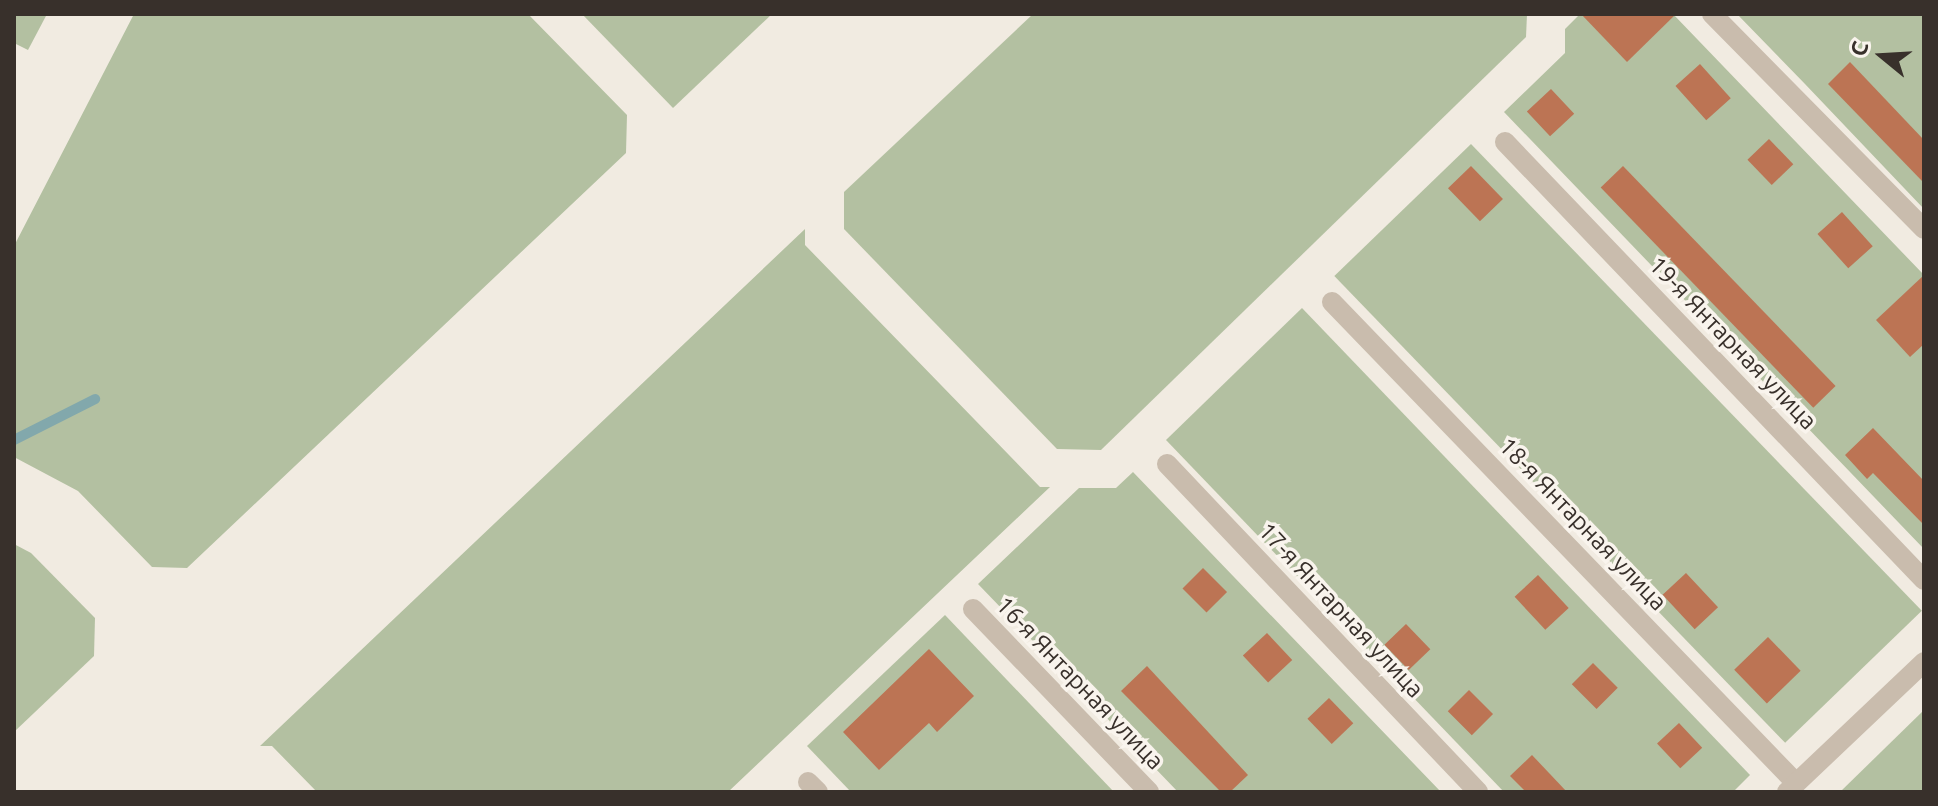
<!DOCTYPE html>
<html>
<head>
<meta charset="utf-8">
<style>
	body { margin:0 }
	#map { position:relative; width:1938px; height:806px; overflow:hidden; background:#f1ebe1; font-family:Ubuntu,sans-serif }
	div>[style] { position:absolute }
	.green>* { inset:0; background:#b3c0a1; transform-origin:0 0 }
	.stream>* { height:10px; margin:-5px; padding:0 5px; transform-origin:5px; border-radius:5px; background:#82a8ac }
	.building>* { inset:0; background:#bc7454; transform-origin:0 0 }
	.minor>* { height:20px; margin:-10px; padding:0 10px; transform-origin:10px; border-radius:10px; background:#c9bcad }
	span { translate:-50% -50%; white-space:nowrap; text-align:center; line-height:1.15; -webkit-text-stroke:7px #f9f4ed; paint-order:stroke }
	.street-label { font-size:24px; color:#38302b }
	.frame { position:absolute; inset:0; border:16px solid #38302b; pointer-events:none }
	.north { position:absolute; left:1842px; top:16px; width:80px; height:80px; -webkit-text-stroke:6px #f9f4ed; paint-order:stroke; rotate:288deg; font-size:22px; font-weight:700; line-height:32px; text-align:center; color:#38302b }
	.north::after { content:''; display:block; margin:auto; width:28px; height:36px; background:#38302b; clip-path:polygon(50% 0,100% 100%,50% 72%,0 100%) }
</style>
</head>
<body>
<div id="map">
	<div class="green">
		<div style="clip-path:polygon(14px 14px,47px 14px,28px 50px,14px 43px)"></div>
		<div style="clip-path:polygon(134px 14px,528px 14px,627px 115px,626px 153px,187px 568px,152px 567px,78px 491px,14px 457px,14px 246px)"></div>
		<div style="clip-path:polygon(582px 14px,772px 14px,673px 108px)"></div>
		<div style="clip-path:polygon(1033px 14px,1527px 14px,1526px 37px,1101px 450px,1057px 449px,844px 229px,844px 192px)"></div>
		<div style="clip-path:polygon(1580px 14px,1673px 14px,1924px 275px,1924px 549px,1504px 112px,1565px 53px,1565px 29px)"></div>
		<div style="clip-path:polygon(1737px 14px,1924px 14px,1924px 209px,1805px 84px)"></div>
		<div style="left:1471px;top:144px;width:649px;height:190px;rotate:46deg"></div>
		<div style="clip-path:polygon(805px 229px,805px 245px,1040px 487px,1050px 487px,728px 792px,317px 792px,272px 746px,260px 746px)"></div>
		<div style="clip-path:polygon(1302px 308px,1750px 775px,1733px 792px,1504px 792px,1166px 440px)"></div>
		<div style="clip-path:polygon(1133px 472px,1441px 792px,1178px 792px,978px 584px,1079px 488px,1116px 488px)"></div>
		<div style="clip-path:polygon(14px 544px,31px 553px,95px 618px,94px 656px,14px 732px)"></div>
		<div style="clip-path:polygon(945px 615px,1114px 792px,851px 792px,807px 746px)"></div>
		<div style="clip-path:polygon(1924px 710px,1924px 792px,1840px 792px)"></div>
	</div>
	<div class="stream">
		<div style="left:14px;top:440px;width:91px;rotate:-26.8deg"></div>
	</div>
	<div class="building">
		<div style="clip-path:polygon(1581px 14px,1676px 14px,1627px 62px)"></div>
		<div style="clip-path:polygon(1850px 62px,1924px 140px,1924px 183px,1828px 84px)"></div>
		<div style="left:1700px;top:64px;width:46px;height:33px;rotate:48deg"></div>
		<div style="left:1551px;top:89px;width:34px;height:33px;rotate:47deg"></div>
		<div style="left:1769px;top:139px;width:35px;height:30px;rotate:46deg"></div>
		<div style="left:1471px;top:166px;width:46px;height:32px;rotate:46deg"></div>
		<div style="left:1623px;top:166px;width:306px;height:31px;rotate:46deg"></div>
		<div style="left:1842px;top:212px;width:46px;height:33px;rotate:48deg"></div>
		<div style="clip-path:polygon(1924px 275px,1924px 344px,1910px 357px,1876px 320px)"></div>
		<div style="clip-path:polygon(1873px 428px,1924px 481px,1924px 525px,1873px 473px,1867px 479px,1845px 455px)"></div>
		<div style="left:1203px;top:568px;width:34px;height:29px;rotate:45deg"></div>
		<div style="left:1686px;top:573px;width:47px;height:32px;rotate:47deg"></div>
		<div style="left:1538px;top:575px;width:45px;height:32px;rotate:47deg"></div>
		<div style="left:1406px;top:624px;width:35px;height:30px;rotate:46deg"></div>
		<div style="left:1267px;top:633px;width:37px;height:33px;rotate:47deg"></div>
		<div style="left:1768px;top:637px;width:47px;height:47px;rotate:46deg"></div>
		<div style="clip-path:polygon(929px 649px,974px 696px,937px 732px,929px 723px,879px 770px,843px 732px)"></div>
		<div style="left:1593px;top:663px;width:35px;height:30px;rotate:45deg"></div>
		<div style="clip-path:polygon(1147px 666px,1248px 775px,1230px 792px,1221px 792px,1121px 691px)"></div>
		<div style="left:1469px;top:690px;width:34px;height:30px;rotate:45deg"></div>
		<div style="left:1329px;top:698px;width:35px;height:30px;rotate:46deg"></div>
		<div style="left:1679px;top:723px;width:34px;height:30px;rotate:47deg"></div>
		<div style="clip-path:polygon(1532px 755px,1567px 792px,1526px 792px,1510px 776px)"></div>
	</div>
	<div class="minor">
		<div style="left:1712px;top:14px;width:302px;rotate:45.4deg"></div>
		<div style="left:1505px;top:142px;width:606px;rotate:46.27deg"></div>
		<div style="left:1332px;top:302px;width:668px;rotate:46.03deg"></div>
		<div style="left:1167px;top:464px;width:452px;rotate:46.5deg"></div>
		<div style="left:973px;top:609px;width:254px;rotate:46.1deg"></div>
		<div style="left:808px;top:782px;width:14px;rotate:45deg"></div>
		<div style="left:1787px;top:792px;width:189px;rotate:-43.5deg"></div>
	</div>
	<div class="street-label">
		<span style="left:1733px;top:343px;rotate:46deg">19-я Янтарная улица</span>
		<span style="left:1583px;top:524px;rotate:46deg">18-я Янтарная улица</span>
		<span style="left:1341px;top:610px;rotate:47deg">17-я Янтарная улица</span>
		<span style="left:1080px;top:683px;rotate:46deg">16-я Янтарная улица</span>
	</div>
	<div class="frame"></div>
	<div class="north">С</div>
</div>
</body>
</html>
